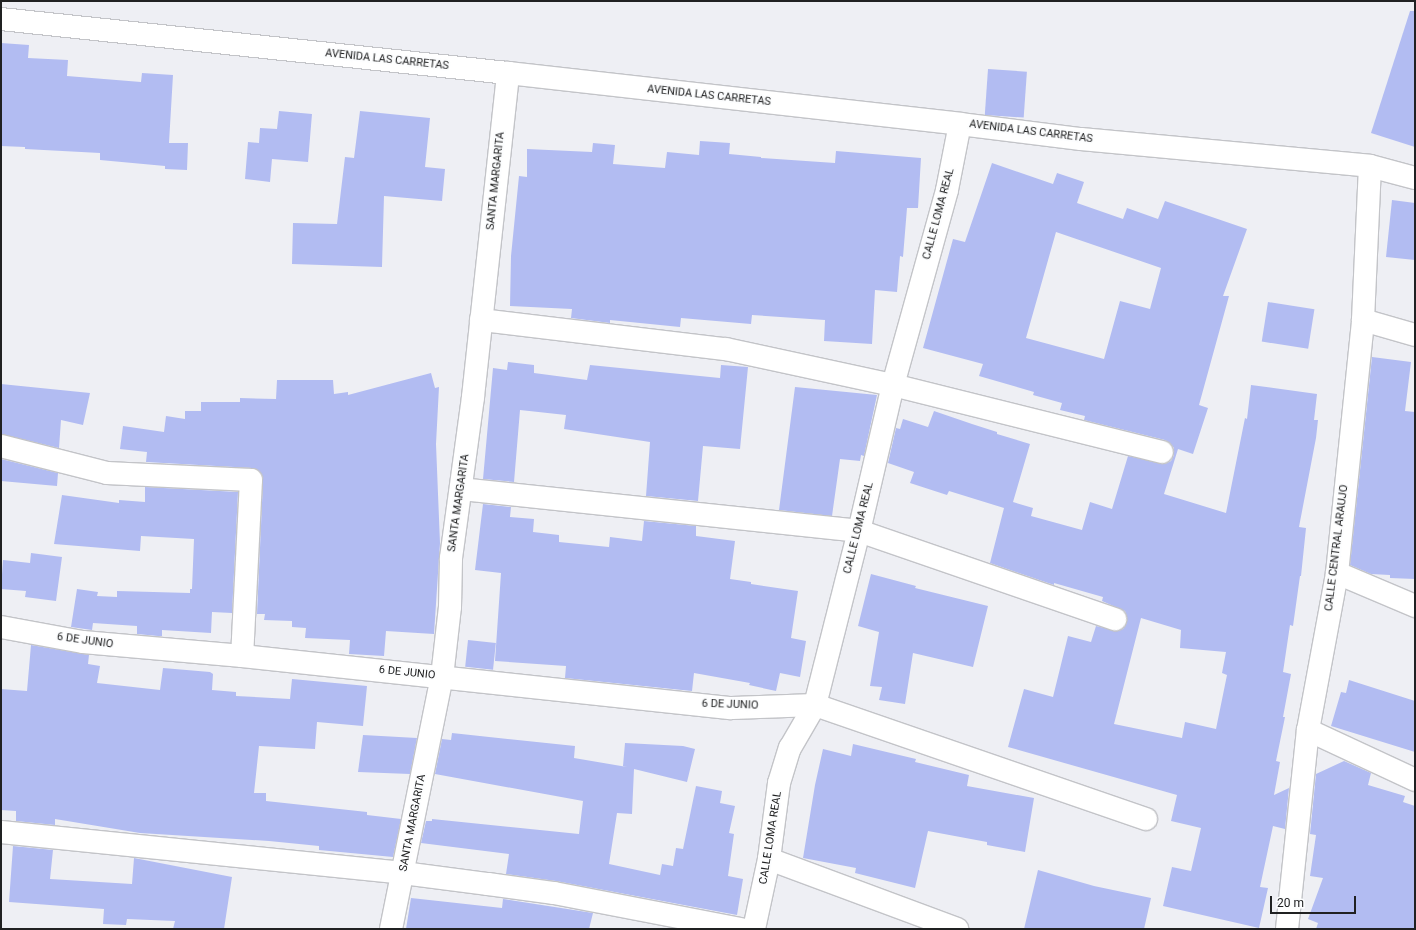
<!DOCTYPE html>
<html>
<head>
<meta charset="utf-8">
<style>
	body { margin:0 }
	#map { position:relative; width:1416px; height:930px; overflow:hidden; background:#eeeff4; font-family:Roboto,sans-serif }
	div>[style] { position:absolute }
	.building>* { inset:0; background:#b2bcf2; transform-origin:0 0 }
	.roads { filter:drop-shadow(1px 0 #c3c4c8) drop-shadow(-1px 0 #c3c4c8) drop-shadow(0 1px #c3c4c8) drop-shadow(0 -1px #c3c4c8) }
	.minor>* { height:22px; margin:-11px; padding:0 11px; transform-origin:11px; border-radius:11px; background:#fff }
	.tertiary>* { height:22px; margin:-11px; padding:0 11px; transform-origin:11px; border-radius:11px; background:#fff }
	span { translate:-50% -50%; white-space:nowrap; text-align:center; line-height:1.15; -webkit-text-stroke:3.5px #fcfdfe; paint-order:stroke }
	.street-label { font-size:11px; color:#202122 }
	.frame { position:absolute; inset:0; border:2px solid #202122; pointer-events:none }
	.scale { position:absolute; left:1270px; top:896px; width:86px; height:18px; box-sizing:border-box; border:2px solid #202122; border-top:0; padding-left:5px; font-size:12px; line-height:14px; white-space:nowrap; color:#202122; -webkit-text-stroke:3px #fcfdfe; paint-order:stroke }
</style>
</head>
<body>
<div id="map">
	<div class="building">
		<div style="clip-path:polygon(1410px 11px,1415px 11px,1415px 147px,1371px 133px)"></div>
		<div style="clip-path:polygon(1px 43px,29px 45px,28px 58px,68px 60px,67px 76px,141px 82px,142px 73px,173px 75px,169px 143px,188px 143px,187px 170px,165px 169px,165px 166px,100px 160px,100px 153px,25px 149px,25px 147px,1px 146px)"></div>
		<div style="left:988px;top:69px;width:39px;height:46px;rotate:4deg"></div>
		<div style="clip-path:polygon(279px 111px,312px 114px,308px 162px,272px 159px,270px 182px,245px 179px,248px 142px,259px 143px,260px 128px,277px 129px)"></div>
		<div style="clip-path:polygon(360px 111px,430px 118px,425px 167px,445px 169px,442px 201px,384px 196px,382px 267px,292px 264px,293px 223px,337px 224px,345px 157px,354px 158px)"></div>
		<div style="clip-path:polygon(700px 141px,730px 143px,729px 154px,761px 157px,761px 158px,835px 163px,836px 151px,921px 158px,918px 208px,907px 208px,903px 257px,900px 256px,897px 292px,875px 290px,872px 344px,824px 341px,825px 320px,752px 315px,751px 324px,681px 318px,680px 327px,610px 320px,610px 323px,571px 318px,572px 309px,510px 306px,511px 256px,519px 176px,527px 177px,527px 149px,592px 152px,593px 143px,615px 145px,613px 164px,665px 168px,667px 152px,699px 155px)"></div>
		<div style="clip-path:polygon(evenodd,992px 163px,1053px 184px,1057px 173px,1084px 182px,1077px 203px,1123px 219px,1127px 208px,1158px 219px,1165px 201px,1247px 229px,1223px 296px,1229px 296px,1199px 405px,1208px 408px,1193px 454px,1178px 449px,1164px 494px,1226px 513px,1245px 418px,1247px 419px,1251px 385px,1317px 394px,1314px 420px,1318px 420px,1316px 438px,1299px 527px,1306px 528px,1301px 576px,1300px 576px,1293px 626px,1290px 625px,1283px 672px,1291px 674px,1283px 717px,1285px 717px,1276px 761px,1280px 762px,1274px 795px,1289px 788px,1285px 829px,1273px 826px,1260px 887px,1268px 888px,1259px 928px,1163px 906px,1172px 867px,1191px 871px,1201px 828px,1171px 821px,1177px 795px,1008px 747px,1024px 689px,1053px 697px,1068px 636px,1091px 642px,1096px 626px,1118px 631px,1123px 629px,1127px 623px,1127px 617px,1125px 611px,1102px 601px,1103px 597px,1054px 583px,1054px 585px,990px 563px,1004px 508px,949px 491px,947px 495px,910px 483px,914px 472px,888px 463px,896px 428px,900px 429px,903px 419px,928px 427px,934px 411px,972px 424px,997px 432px,997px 434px,1030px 444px,1013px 502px,1033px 508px,1031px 516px,1082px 530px,1090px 502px,1112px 509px,1128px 456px,1165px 464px,1171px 461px,1174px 455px,1174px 448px,1170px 443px,1165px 440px,1084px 420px,1085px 416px,1060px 410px,1062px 403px,1033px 395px,1034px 392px,979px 376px,983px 364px,923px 348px,953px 239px,965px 242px,992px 163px,1056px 232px,1161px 268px,1150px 309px,1120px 301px,1104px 359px,1026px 338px,1056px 232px,992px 163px,1141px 618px,1181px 630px,1180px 648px,1226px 652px,1222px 673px,1227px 675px,1216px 729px,1185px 722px,1182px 738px,1114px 724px,1141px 618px)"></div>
		<div style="clip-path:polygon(1392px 200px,1415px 203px,1415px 260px,1386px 257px)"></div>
		<div style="left:1268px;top:302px;width:47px;height:40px;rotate:9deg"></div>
		<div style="clip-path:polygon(1372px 357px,1411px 362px,1405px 411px,1415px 412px,1415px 579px,1390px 578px,1390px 575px,1371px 574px,1350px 565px)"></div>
		<div style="clip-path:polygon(508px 362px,534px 365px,534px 373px,587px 380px,590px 365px,720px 378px,721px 365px,748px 367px,740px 449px,703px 446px,698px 501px,646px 496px,650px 442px,564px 429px,566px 415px,520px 410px,514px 482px,483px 479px,493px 368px,507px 370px)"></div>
		<div style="clip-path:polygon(431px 373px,435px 388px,439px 387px,436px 444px,440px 543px,434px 634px,386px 631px,384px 656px,349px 654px,350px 640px,305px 638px,306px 628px,292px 627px,292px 621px,264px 620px,265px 614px,257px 614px,263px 481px,262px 475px,258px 470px,252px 468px,146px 462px,147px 452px,120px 449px,123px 426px,164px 432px,166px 416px,185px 419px,185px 411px,201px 411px,201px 402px,240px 402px,240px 398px,276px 399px,277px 380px,333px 380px,334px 394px,348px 392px,348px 395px)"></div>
		<div style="clip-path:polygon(1px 384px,90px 393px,83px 425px,61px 420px,59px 448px,1px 434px)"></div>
		<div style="clip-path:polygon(795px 387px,877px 395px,864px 456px,861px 455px,860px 461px,840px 459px,832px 516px,779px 510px)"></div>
		<div style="clip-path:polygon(1px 459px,58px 473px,57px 486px,1px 481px)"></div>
		<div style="clip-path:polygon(145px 487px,238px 492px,232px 613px,212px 612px,211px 633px,162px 630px,162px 636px,158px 636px,137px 634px,137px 626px,93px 623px,92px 630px,71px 627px,77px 589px,98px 592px,97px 596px,117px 597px,117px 591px,190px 593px,190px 589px,192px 589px,194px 539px,141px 536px,140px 551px,54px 544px,62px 495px,119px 503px,119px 500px,145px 502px)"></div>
		<div style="clip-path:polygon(483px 504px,511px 507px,510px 517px,534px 519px,533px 532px,559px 535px,559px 542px,609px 547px,610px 537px,642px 541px,644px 521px,696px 526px,696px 536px,735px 541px,730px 579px,751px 582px,751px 584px,798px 591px,791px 638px,806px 641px,800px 677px,780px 673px,776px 691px,749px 685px,750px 683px,694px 673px,692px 691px,565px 678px,566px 666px,495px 661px,501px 573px,475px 570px)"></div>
		<div style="clip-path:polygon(31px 553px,62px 557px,56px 601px,25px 597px,26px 591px,1px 589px,3px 560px,30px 563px)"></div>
		<div style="clip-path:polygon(871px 574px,916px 586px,915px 588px,988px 606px,973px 667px,913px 653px,905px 704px,879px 700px,882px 687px,870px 686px,879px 632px,858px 626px)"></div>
		<div style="left:468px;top:640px;width:28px;height:27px;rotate:6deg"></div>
		<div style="clip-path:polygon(31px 645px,89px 655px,88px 664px,100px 666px,97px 683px,160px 690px,163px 668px,210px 672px,213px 674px,212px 690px,236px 692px,236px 696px,290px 699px,292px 679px,367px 686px,363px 726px,317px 722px,315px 749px,259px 746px,254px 793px,266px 793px,266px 801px,367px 812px,367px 815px,401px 819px,393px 857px,319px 850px,319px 846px,269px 841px,140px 833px,55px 819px,55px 825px,16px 821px,16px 811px,1px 810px,1px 689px,27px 691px)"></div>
		<div style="clip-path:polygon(1349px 680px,1415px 701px,1415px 752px,1331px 726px,1341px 692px,1346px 693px)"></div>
		<div style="clip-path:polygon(452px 733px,575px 746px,574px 758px,627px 767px,623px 766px,625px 743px,683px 746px,695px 749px,687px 782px,634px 769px,632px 814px,617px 813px,609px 864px,660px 875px,662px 864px,673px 866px,676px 848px,683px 849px,696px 786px,722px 791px,720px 803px,735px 806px,729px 833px,734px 834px,728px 876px,743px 879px,737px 915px,556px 881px,506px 874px,509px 854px,421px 843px,426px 821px,432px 821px,432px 819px,579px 834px,583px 801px,435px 774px,442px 739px,451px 740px)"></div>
		<div style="clip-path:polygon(363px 735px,417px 738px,410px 774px,358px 772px)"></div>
		<div style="clip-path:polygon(853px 744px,916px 759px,915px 762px,969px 775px,967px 786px,1034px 798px,1025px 852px,987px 845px,987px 842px,928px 831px,915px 888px,855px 873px,856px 868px,803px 858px,815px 785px,823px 749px,851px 756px)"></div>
		<div style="clip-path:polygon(1344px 761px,1371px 773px,1368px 785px,1405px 796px,1403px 802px,1415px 806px,1415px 929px,1316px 929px,1318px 923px,1308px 919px,1323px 878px,1310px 876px,1316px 835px,1310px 834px,1316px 774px)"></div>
		<div style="clip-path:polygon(13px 846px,53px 850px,50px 879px,132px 884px,134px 858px,232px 877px,224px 929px,173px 929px,175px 921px,127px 919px,126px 925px,103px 924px,104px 909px,9px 902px)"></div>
		<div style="clip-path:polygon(1038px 870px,1094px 886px,1151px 898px,1144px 929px,1024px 929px)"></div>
		<div style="clip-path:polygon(411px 898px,502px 908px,503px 899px,593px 913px,589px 929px,406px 929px)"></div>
	</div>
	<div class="roads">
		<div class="minor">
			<div style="left:481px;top:320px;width:247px;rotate:6.8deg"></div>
			<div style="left:726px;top:349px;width:171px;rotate:12.2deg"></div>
			<div style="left:893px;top:385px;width:277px;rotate:14deg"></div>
			<div style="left:1363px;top:320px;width:54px;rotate:16.1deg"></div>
			<div style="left:1px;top:446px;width:109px;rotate:14.3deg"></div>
			<div style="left:107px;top:473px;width:144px;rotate:2.8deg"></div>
			<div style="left:251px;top:480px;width:176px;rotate:92.9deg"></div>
			<div style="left:461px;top:489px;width:400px;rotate:6deg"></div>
			<div style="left:859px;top:531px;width:271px;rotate:19deg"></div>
			<div style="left:1337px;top:573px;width:85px;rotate:22.9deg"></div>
			<div style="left:1px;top:627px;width:83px;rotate:10.4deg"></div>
			<div style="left:83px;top:642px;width:160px;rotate:5deg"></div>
			<div style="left:242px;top:656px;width:492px;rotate:6.1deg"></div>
			<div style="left:731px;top:708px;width:84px;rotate:-2deg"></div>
			<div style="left:815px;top:705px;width:350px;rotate:19deg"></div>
			<div style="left:1308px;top:730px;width:118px;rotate:25deg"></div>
			<div style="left:1px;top:832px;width:404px;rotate:5.8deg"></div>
			<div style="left:403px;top:873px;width:86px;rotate:7.4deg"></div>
			<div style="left:488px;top:884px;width:67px;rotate:7.8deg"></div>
			<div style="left:554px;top:893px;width:190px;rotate:10.9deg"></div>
			<div style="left:769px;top:859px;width:201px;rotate:20.4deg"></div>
			<div style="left:391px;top:929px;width:257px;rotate:-78.6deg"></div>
			<div style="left:442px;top:677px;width:70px;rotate:-83.5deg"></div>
			<div style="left:450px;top:607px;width:49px;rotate:-88.8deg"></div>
			<div style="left:451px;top:558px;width:162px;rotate:-82.2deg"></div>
			<div style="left:473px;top:397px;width:326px;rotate:-83.8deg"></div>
			<div style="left:754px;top:929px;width:72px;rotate:-77.9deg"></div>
			<div style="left:769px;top:859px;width:77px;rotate:-82.5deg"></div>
			<div style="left:779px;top:783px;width:37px;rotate:-73deg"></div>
			<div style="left:790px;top:748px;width:50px;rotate:-59.8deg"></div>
			<div style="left:815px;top:705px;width:179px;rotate:-75.8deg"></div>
			<div style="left:859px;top:531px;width:150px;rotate:-76.9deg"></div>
			<div style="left:893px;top:385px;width:202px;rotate:-74.5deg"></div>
			<div style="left:947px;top:190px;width:67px;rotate:-78.9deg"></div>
			<div style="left:1287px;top:929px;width:200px;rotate:-84deg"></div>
			<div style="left:1308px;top:730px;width:160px;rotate:-79.5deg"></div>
			<div style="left:1337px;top:573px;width:254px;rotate:-84.1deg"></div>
			<div style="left:1363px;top:320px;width:154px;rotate:-87.4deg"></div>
		</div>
		<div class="tertiary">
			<div style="left:1px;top:19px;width:510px;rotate:6.08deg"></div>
			<div style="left:508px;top:73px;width:455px;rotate:6.4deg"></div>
			<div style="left:960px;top:124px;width:122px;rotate:7.1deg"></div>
			<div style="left:1081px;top:139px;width:290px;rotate:5.3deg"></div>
			<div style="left:1370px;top:166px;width:47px;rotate:14.9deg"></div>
		</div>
	</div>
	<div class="street-label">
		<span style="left:387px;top:60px;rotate:6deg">AVENIDA LAS CARRETAS</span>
		<span style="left:709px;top:96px;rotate:6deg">AVENIDA LAS CARRETAS</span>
		<span style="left:1031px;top:132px;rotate:7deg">AVENIDA LAS CARRETAS</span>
		<span style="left:496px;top:181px;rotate:-84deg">SANTA MARGARITA</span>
		<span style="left:939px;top:214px;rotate:-75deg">CALLE LOMA REAL</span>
		<span style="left:459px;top:503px;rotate:-82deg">SANTA MARGARITA</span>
		<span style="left:859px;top:528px;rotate:-76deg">CALLE LOMA REAL</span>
		<span style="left:1337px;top:548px;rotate:-83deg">CALLE CENTRAL ARAUJO</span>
		<span style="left:85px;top:641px;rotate:8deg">6 DE JUNIO</span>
		<span style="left:407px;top:673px;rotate:6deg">6 DE JUNIO</span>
		<span style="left:730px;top:705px;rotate:2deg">6 DE JUNIO</span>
		<span style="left:413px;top:823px;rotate:-79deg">SANTA MARGARITA</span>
		<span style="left:771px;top:838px;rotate:-81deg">CALLE LOMA REAL</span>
	</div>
	<div class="frame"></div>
	<div class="scale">20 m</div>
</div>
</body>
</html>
